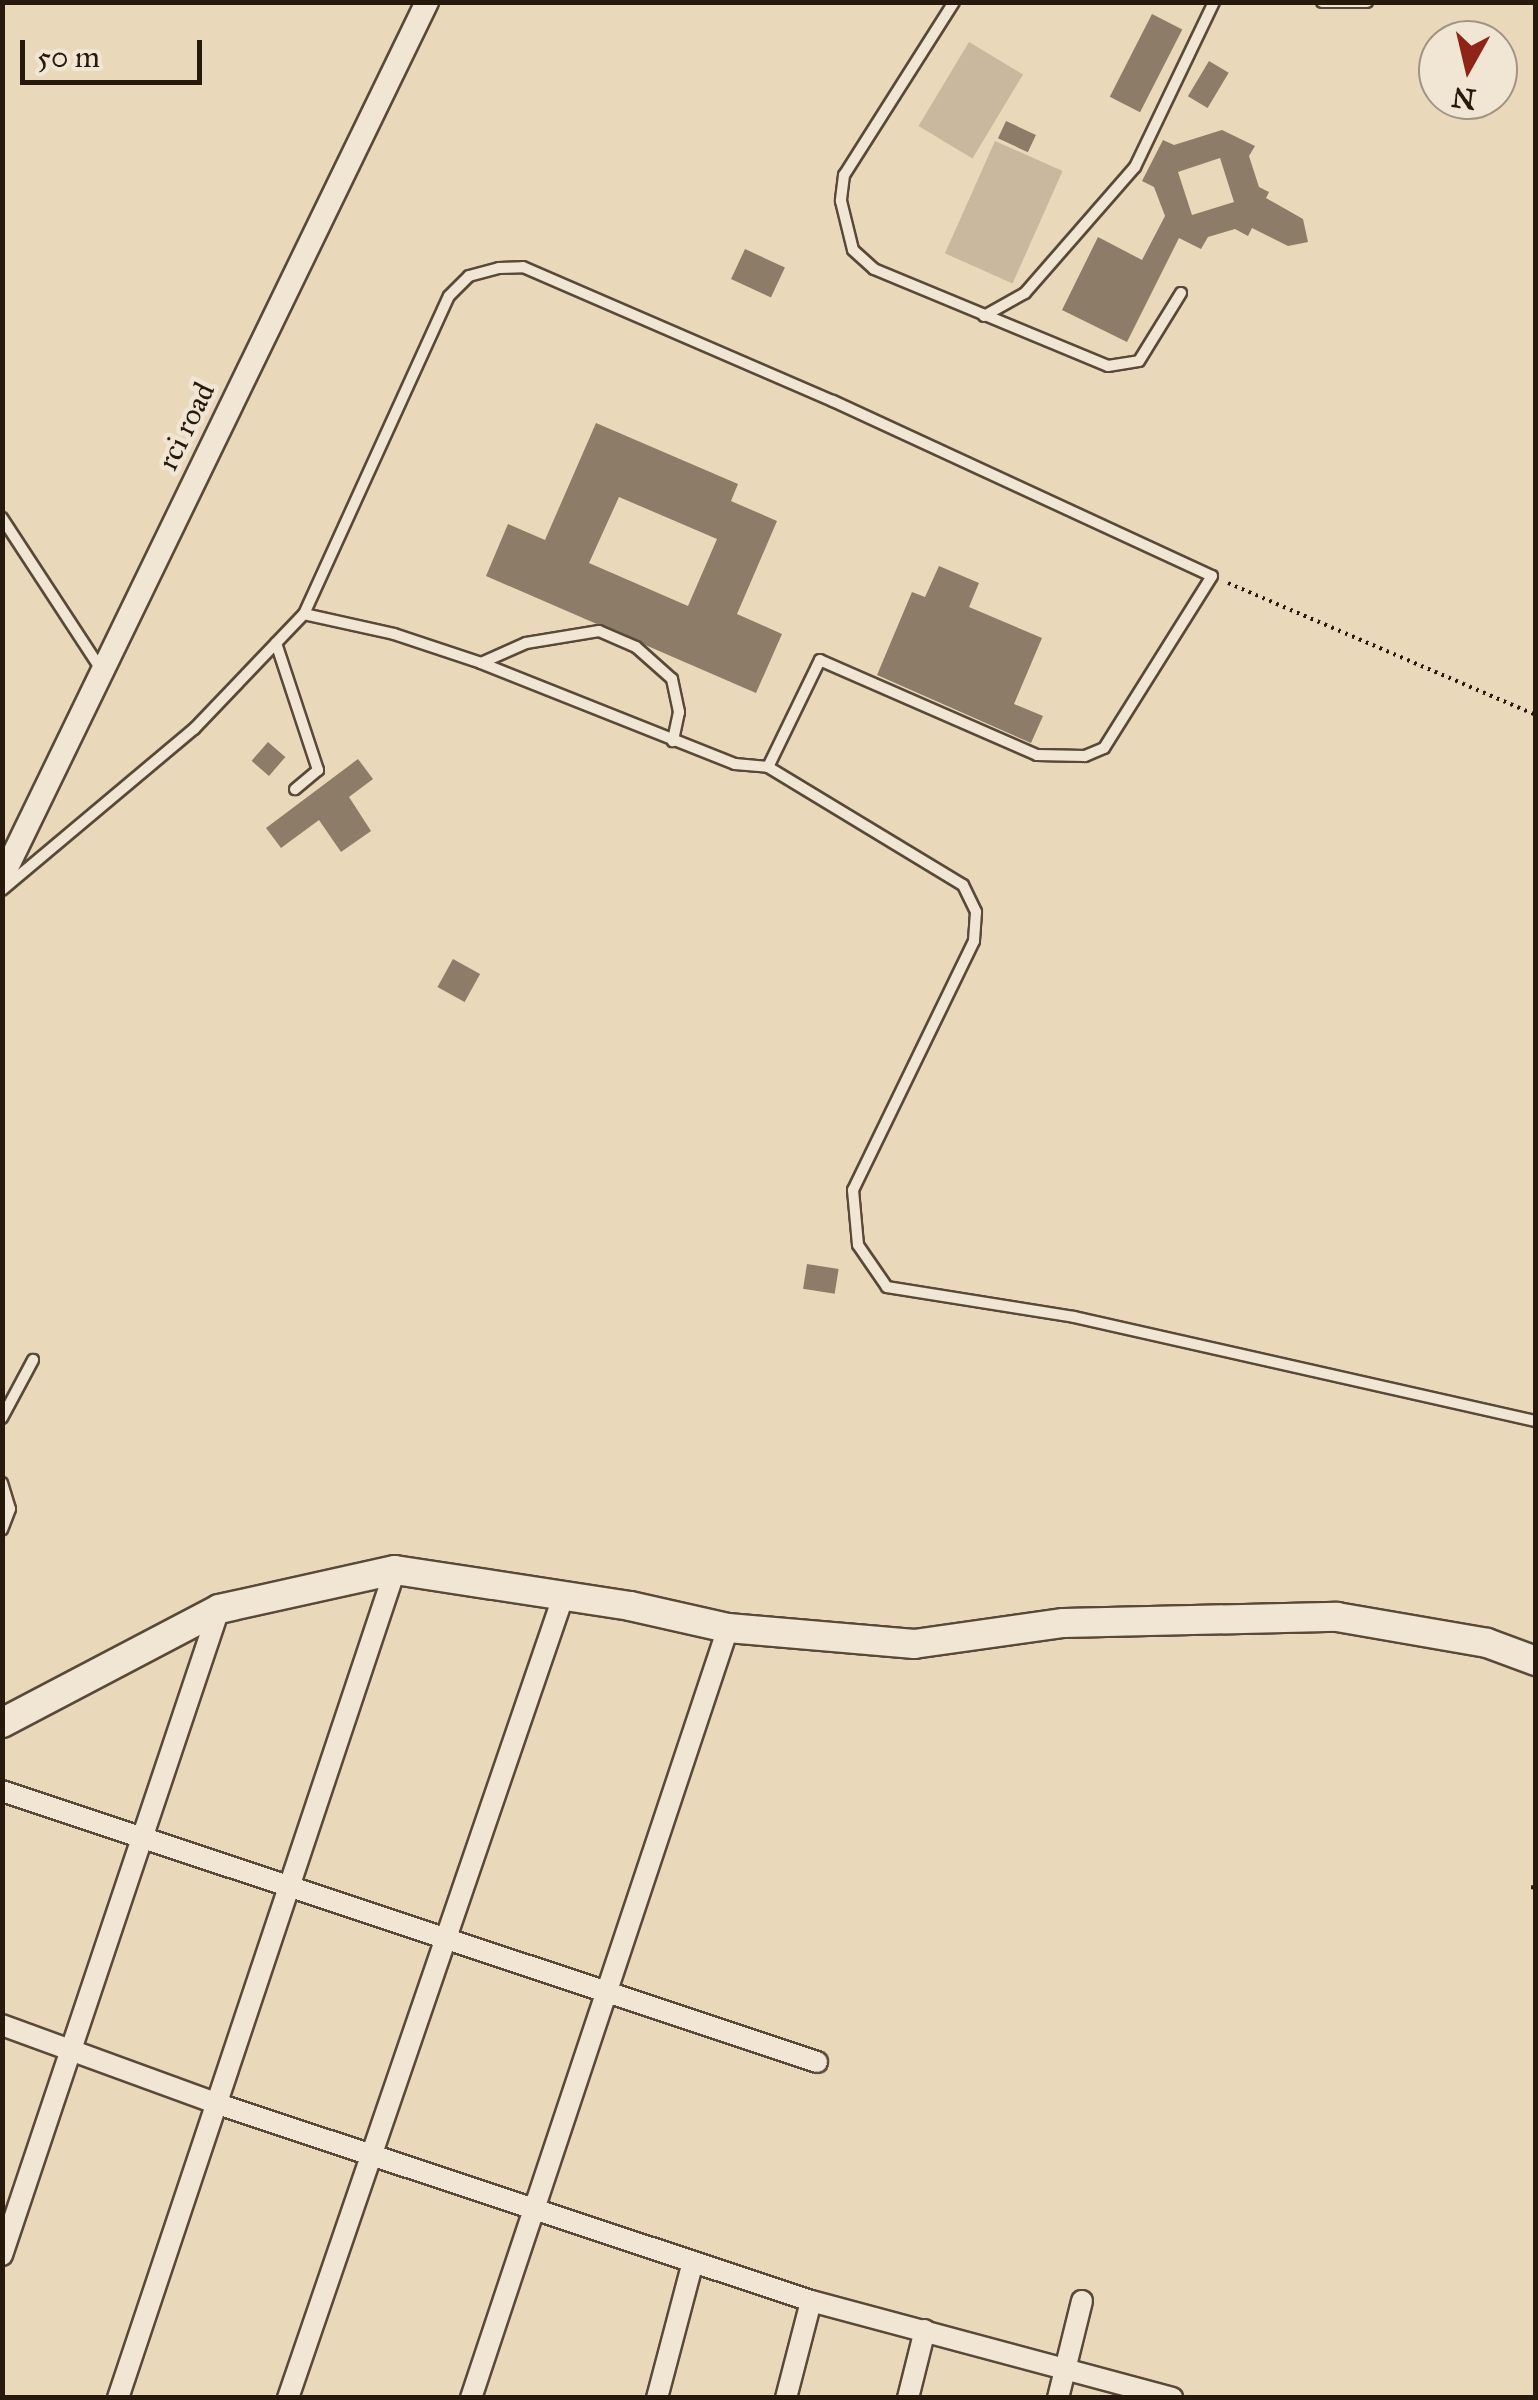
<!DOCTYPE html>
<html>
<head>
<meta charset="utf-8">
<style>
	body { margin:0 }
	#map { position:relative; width:1538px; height:2400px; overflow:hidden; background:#ead8bb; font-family:"IM FELL Great Primer",serif }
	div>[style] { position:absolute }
	.green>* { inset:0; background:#c9b89d; transform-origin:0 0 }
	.building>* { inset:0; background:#8d7c67; transform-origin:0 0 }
	.path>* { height:4px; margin-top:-2px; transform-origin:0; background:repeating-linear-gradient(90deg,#28190d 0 2.5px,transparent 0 7.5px) }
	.roads { filter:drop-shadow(2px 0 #584938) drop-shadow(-2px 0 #584938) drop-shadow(0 2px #584938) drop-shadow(0 -2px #584938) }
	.service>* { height:10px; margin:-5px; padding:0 5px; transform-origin:5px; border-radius:5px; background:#f1e6d3 }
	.minor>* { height:20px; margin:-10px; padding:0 10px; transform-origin:10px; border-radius:10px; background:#f1e6d3 }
	.tertiary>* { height:22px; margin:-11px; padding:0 11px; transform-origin:11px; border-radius:11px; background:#f1e6d3 }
	.secondary>* { height:28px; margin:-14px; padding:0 14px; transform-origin:14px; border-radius:14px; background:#f1e6d3 }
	span { translate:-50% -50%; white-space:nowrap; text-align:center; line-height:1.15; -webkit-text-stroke:9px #f1e6d3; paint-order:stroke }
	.street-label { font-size:30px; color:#28190d }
	.frame { position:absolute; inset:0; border:5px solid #28190d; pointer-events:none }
	.north { position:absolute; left:1418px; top:20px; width:100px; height:100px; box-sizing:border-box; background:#f1e6d3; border:2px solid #a19484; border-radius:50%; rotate:188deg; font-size:28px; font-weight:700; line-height:40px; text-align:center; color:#28190d }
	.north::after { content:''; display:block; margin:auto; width:35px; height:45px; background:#8f2418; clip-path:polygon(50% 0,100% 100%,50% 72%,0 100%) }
	.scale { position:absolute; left:20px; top:40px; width:182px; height:45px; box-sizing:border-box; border:5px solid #28190d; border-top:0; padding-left:12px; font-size:30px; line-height:35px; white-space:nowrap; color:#28190d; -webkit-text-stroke:8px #f1e6d3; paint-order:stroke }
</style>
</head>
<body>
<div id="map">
	<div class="green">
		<div style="left:969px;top:42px;width:63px;height:98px;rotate:31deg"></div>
		<div style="left:995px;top:141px;width:74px;height:123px;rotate:24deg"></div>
	</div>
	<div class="building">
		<div style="left:1152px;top:14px;width:34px;height:93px;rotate:27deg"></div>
		<div style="left:1209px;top:61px;width:23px;height:41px;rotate:31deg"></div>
		<div style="left:1006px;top:121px;width:33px;height:19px;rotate:25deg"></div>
		<div style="clip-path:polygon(evenodd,1222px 130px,1255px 146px,1249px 156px,1259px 187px,1269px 192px,1266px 198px,1303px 219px,1308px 242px,1288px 246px,1252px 228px,1248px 236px,1235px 229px,1208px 237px,1201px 249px,1179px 238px,1127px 342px,1062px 310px,1098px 237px,1142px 260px,1165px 216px,1154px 187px,1142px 181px,1163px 140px,1174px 145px,1222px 130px,1220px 158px,1234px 202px,1192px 215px,1178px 172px,1220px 158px)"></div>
		<div style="left:745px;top:249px;width:44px;height:33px;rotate:25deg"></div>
		<div style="clip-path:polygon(evenodd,596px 423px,738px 484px,731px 501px,777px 521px,737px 614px,782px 634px,756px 693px,486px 576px,508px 524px,545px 540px,596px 423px,619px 497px,717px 539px,688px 606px,589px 563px,619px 497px)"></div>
		<div style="clip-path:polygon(939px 566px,979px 583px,969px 607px,1042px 638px,1014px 704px,1043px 716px,1031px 743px,877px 675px,912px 592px,925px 597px)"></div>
		<div style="left:268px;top:742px;width:23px;height:25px;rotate:41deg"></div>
		<div style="clip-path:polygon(358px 759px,373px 779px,349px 797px,371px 831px,341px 852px,319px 820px,281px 848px,266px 828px)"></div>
		<div style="left:453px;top:959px;width:31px;height:32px;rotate:29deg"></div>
		<div style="left:807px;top:1264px;width:32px;height:25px;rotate:9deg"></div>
	</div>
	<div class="path">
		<div style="left:1228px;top:583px;width:335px;rotate:23.2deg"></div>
		<div style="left:1531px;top:1887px;width:5px;rotate:11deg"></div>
	</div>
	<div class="roads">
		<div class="service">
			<div style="left:954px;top:2px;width:205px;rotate:122.4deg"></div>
			<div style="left:844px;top:175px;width:26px;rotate:97deg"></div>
			<div style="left:841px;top:201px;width:50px;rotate:76.2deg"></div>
			<div style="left:853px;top:250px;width:28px;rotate:42deg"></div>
			<div style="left:874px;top:269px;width:253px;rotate:22.5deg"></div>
			<div style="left:1108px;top:366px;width:31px;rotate:-9deg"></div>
			<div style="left:1139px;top:361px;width:80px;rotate:-58.3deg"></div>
			<div style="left:1322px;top:2px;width:45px"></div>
			<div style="left:984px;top:316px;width:47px;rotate:-29.3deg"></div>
			<div style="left:1025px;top:293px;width:167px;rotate:-48.9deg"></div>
			<div style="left:1135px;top:167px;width:183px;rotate:-64.4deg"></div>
			<div style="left:2px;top:518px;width:179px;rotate:56.8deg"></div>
			<div style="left:304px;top:614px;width:349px;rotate:-65.5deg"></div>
			<div style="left:449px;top:296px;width:28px;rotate:-45deg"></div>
			<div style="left:469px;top:276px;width:31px;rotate:-15deg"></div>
			<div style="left:499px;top:268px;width:24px;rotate:-2deg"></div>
			<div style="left:523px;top:267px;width:338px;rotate:23.4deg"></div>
			<div style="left:833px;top:401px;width:417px;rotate:24.8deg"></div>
			<div style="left:1212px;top:576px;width:203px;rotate:122.1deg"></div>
			<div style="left:1104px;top:748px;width:21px;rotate:157deg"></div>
			<div style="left:1085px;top:756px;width:48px;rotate:-178.8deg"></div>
			<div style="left:1037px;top:755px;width:237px;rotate:-156.4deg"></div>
			<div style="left:820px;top:660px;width:119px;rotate:115.9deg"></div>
			<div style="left:276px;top:643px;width:134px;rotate:71.7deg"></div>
			<div style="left:318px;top:770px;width:30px;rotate:140deg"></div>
			<div style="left:481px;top:663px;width:49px;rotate:-24deg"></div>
			<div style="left:526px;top:643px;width:74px;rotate:-9.3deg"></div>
			<div style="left:599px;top:631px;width:40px;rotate:23.4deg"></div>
			<div style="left:636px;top:647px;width:48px;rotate:41.6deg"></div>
			<div style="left:672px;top:679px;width:34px;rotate:78deg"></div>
			<div style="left:679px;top:712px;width:30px;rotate:102deg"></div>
			<div style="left:2px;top:890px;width:251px;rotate:-40deg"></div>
			<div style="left:194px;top:729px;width:159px;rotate:-46.3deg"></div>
			<div style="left:304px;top:614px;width:92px;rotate:12.5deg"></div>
			<div style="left:394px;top:634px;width:92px;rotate:18.4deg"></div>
			<div style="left:481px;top:663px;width:273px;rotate:21.7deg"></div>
			<div style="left:735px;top:764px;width:33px;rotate:5deg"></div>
			<div style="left:768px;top:767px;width:228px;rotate:31.2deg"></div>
			<div style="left:963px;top:885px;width:30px;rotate:64deg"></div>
			<div style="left:976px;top:912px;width:29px;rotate:94deg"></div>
			<div style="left:974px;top:941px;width:277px;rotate:115.9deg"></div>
			<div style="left:853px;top:1190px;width:55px;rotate:84.8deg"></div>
			<div style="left:858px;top:1245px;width:51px;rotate:55.4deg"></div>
			<div style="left:887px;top:1287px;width:189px;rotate:9.1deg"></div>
			<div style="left:1074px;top:1317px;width:474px;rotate:12.7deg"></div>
			<div style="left:2px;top:1418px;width:66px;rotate:-61.9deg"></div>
			<div style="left:2px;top:1483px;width:27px;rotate:73deg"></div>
			<div style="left:10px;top:1509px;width:22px;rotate:111deg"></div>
		</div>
		<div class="minor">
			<div style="left:2px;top:1791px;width:859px;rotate:18.39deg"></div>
			<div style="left:2px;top:2025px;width:230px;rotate:20.1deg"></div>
			<div style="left:218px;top:2104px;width:625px;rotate:18.38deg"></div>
			<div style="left:811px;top:2301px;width:374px;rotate:15deg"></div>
			<div style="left:2px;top:2255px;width:681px;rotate:-71.43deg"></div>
			<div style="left:118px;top:2398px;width:873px;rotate:-71.5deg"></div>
			<div style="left:288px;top:2398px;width:847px;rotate:-71.05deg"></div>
			<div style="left:471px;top:2398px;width:812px;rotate:-71.54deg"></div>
			<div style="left:657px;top:2398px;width:141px;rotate:-75.2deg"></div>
			<div style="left:786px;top:2398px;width:100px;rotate:-75.5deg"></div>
			<div style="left:908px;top:2398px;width:70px;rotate:-76deg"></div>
			<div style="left:1058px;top:2398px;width:100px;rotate:-76.1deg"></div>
		</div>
		<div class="tertiary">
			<div style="left:2px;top:878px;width:974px;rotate:-64.12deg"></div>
		</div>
		<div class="secondary">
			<div style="left:2px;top:1723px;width:245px;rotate:-27.7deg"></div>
			<div style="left:219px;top:1609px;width:180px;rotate:-12.5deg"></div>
			<div style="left:395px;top:1570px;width:238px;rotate:8.7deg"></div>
			<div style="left:630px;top:1606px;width:100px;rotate:12.7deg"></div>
			<div style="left:728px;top:1628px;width:187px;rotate:4.9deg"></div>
			<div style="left:914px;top:1644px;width:151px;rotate:-8deg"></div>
			<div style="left:1064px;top:1623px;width:273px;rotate:-1.3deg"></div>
			<div style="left:1337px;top:1617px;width:152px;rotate:9.8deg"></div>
			<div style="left:1487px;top:1643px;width:52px;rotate:20.2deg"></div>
		</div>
	</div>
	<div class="street-label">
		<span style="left:186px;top:426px;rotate:-64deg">rci road</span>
	</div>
	<div class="frame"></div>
	<div class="north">N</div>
	<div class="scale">50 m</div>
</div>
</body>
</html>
